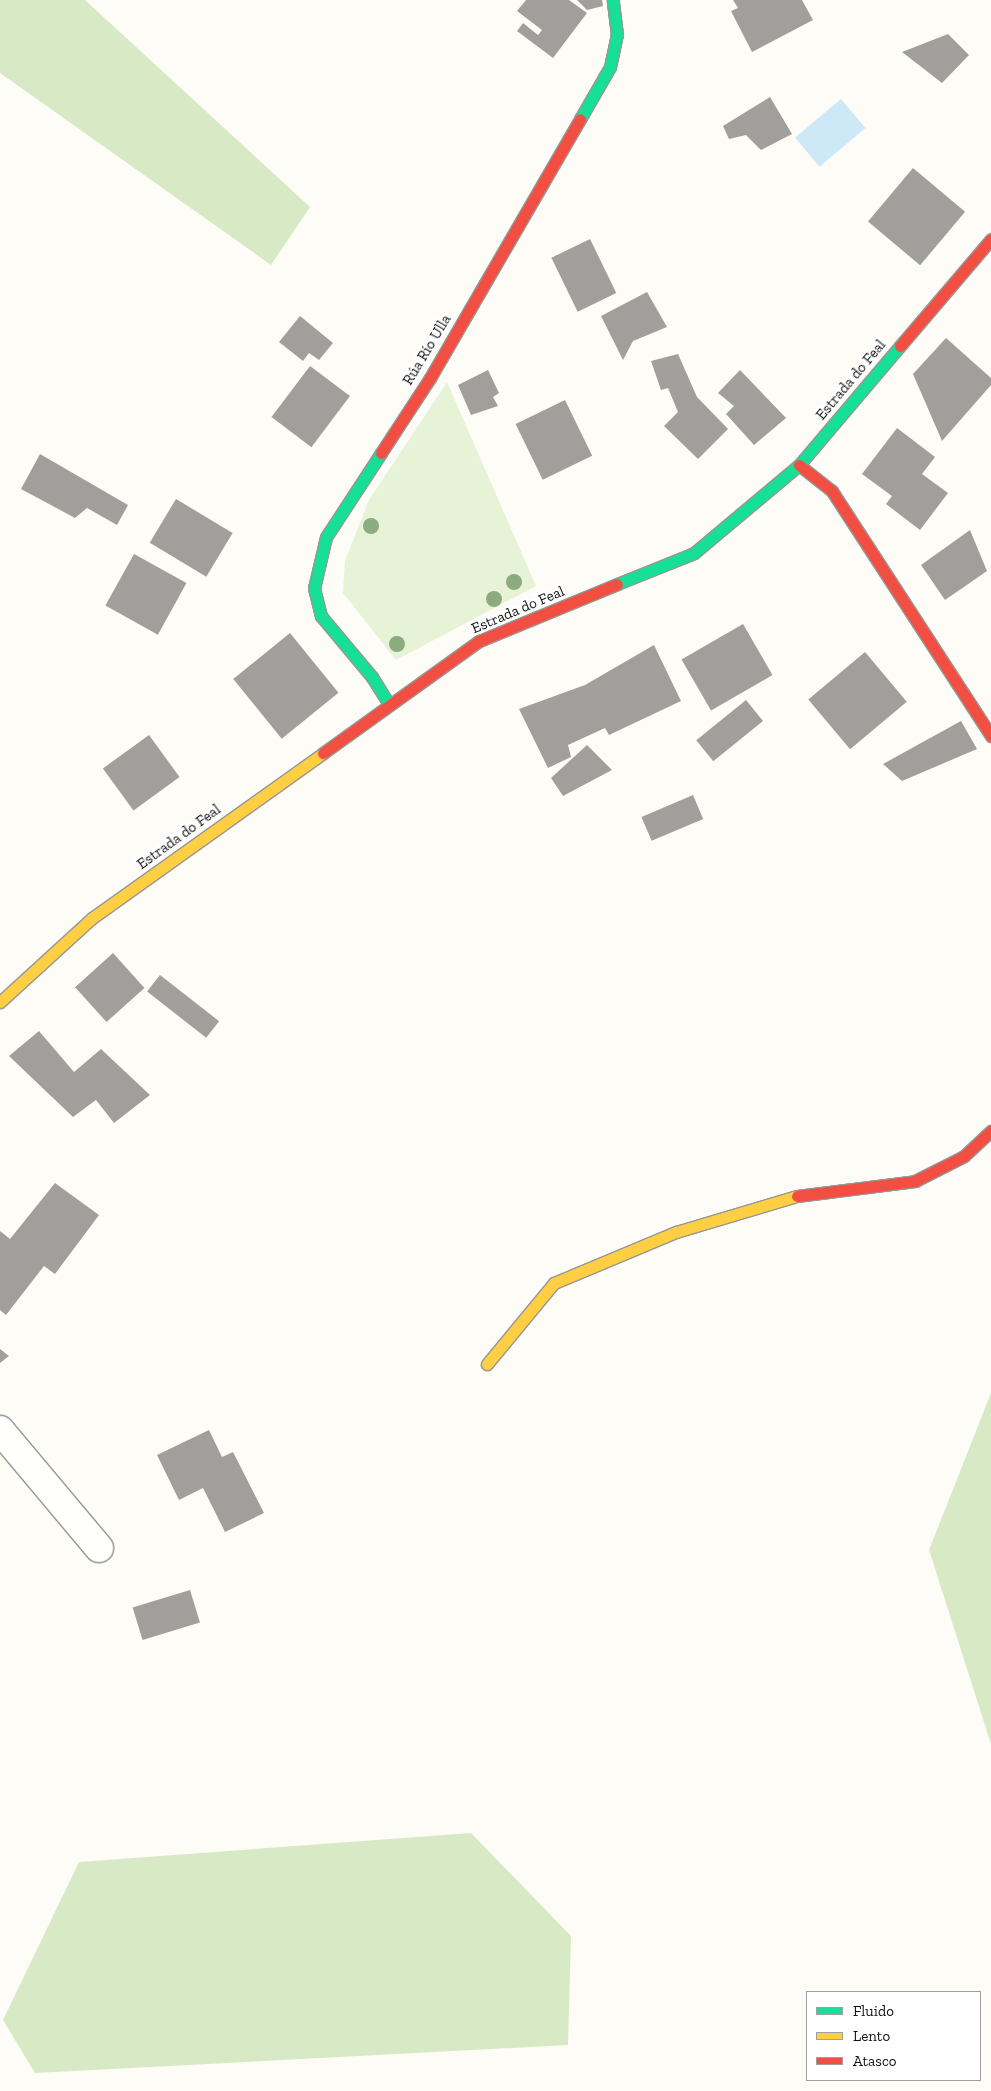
<!DOCTYPE html>
<html>
<head>
<meta charset="utf-8">
<style>
	body { margin:0 }
	#map { position:relative; width:991px; height:2091px; overflow:hidden; background:#fdfcf7; font-family:"Zilla Slab",serif }
	div>[style] { position:absolute }
	.green>* { inset:0; background:#e7f3d7 }
	.forest>* { inset:0; background:#d8eac5 }
	.water>* { inset:0; background:#cde8f7; transform-origin:0 0 }
	.building>* { inset:0; background:#a19f9c; transform-origin:0 0 }
	.roads { filter:drop-shadow(1px 0 #979795) drop-shadow(-1px 0 #979795) drop-shadow(0 1px #979795) drop-shadow(0 -1px #979795) }
	.street>* { height:28px; margin:-14px; padding:0 14px; transform-origin:14px; border-radius:14px; background:#fffffe }
	.fast>* { height:11px; margin:-5.5px; padding:0 5.5px; transform-origin:5.5px; border-radius:5.5px; background:#16e098 }
	.slow>* { height:11px; margin:-5.5px; padding:0 5.5px; transform-origin:5.5px; border-radius:5.5px; background:#ffcf43 }
	.jam>* { height:11px; margin:-5.5px; padding:0 5.5px; transform-origin:5.5px; border-radius:5.5px; background:#f24e42 }
	.trees>* { width:16px; height:16px; margin:-8px; border-radius:50%; background:#8cac80 }
	span { translate:-50% -50%; white-space:nowrap; text-align:center; line-height:1.15; -webkit-text-stroke:5px #fff; paint-order:stroke }
	.street-label { font-size:15px; color:#111 }
	.legend { position:absolute; left:806px; top:1991px; width:175px; height:90px; box-sizing:border-box; background:#fff; border:1px solid #a0a0a0; margin:0; padding:6px 9px; list-style:none; font-size:15px; color:#111 }
	.legend li { display:flex; align-items:center; gap:10px; height:25px }
	.legend b { width:25px; border:1px solid #a0a0a0 }
</style>
</head>
<body>
<div id="map">
	<div class="green">
		<div style="clip-path:polygon(447px 382px,536px 586px,396px 660px,343px 593px,345px 561px,369px 500px)"></div>
	</div>
	<div class="forest">
		<div style="clip-path:polygon(0 0,85px 0,310px 207px,271px 265px,0 73px)"></div>
		<div style="clip-path:polygon(991px 1393px,991px 1744px,929px 1550px)"></div>
		<div style="clip-path:polygon(471px 1833px,571px 1936px,568px 2045px,35px 2073px,3px 2020px,79px 1862px)"></div>
	</div>
	<div class="water">
		<div style="left:841px;top:99px;width:38px;height:60px;rotate:50deg"></div>
	</div>
	<div class="building">
		<div style="clip-path:polygon(526px 0,569px 0,587px 13px,553px 58px,517px 31px,523px 23px,538px 35px,542px 30px,517px 11px)"></div>
		<div style="clip-path:polygon(577px 0,602px 0,603px 6px,587px 10px)"></div>
		<div style="clip-path:polygon(733px 0,802px 0,813px 20px,752px 52px,731px 11px,738px 8px)"></div>
		<div style="clip-path:polygon(948px 34px,969px 55px,942px 83px,902px 52px)"></div>
		<div style="clip-path:polygon(770px 97px,792px 134px,761px 150px,746px 135px,729px 139px,723px 126px)"></div>
		<div style="left:913px;top:168px;width:68px;height:70px;rotate:40deg"></div>
		<div style="left:590px;top:239px;width:60px;height:43px;rotate:64deg"></div>
		<div style="clip-path:polygon(647px 292px,667px 327px,633px 341px,623px 360px,601px 316px)"></div>
		<div style="clip-path:polygon(300px 316px,333px 343px,319px 360px,309px 353px,303px 361px,279px 342px)"></div>
		<div style="clip-path:polygon(946px 338px,991px 378px,991px 385px,942px 441px,913px 374px)"></div>
		<div style="clip-path:polygon(678px 354px,697px 397px,728px 429px,698px 459px,664px 426px,678px 412px,668px 388px,661px 390px,651px 361px)"></div>
		<div style="left:310px;top:366px;width:50px;height:64px;rotate:37deg"></div>
		<div style="clip-path:polygon(488px 370px,499px 393px,493px 397px,498px 406px,471px 415px,458px 385px)"></div>
		<div style="clip-path:polygon(740px 370px,786px 418px,754px 445px,726px 414px,734px 406px,718px 393px)"></div>
		<div style="left:565px;top:400px;width:62px;height:55px;rotate:64deg"></div>
		<div style="clip-path:polygon(897px 428px,935px 457px,922px 474px,948px 493px,920px 530px,886px 504px,892px 496px,862px 474px)"></div>
		<div style="clip-path:polygon(40px 454px,128px 505px,117px 525px,87px 508px,75px 518px,21px 489px)"></div>
		<div style="left:176px;top:499px;width:66px;height:51px;rotate:31deg"></div>
		<div style="clip-path:polygon(970px 530px,987px 571px,945px 600px,921px 565px)"></div>
		<div style="left:134px;top:554px;width:60px;height:59px;rotate:29deg"></div>
		<div style="left:743px;top:624px;width:59px;height:71px;rotate:60deg"></div>
		<div style="left:290px;top:633px;width:77px;height:73px;rotate:51deg"></div>
		<div style="clip-path:polygon(654px 645px,681px 701px,609px 735px,605px 728px,568px 745px,571px 757px,548px 768px,519px 709px,585px 685px)"></div>
		<div style="left:865px;top:652px;width:65px;height:74px;rotate:50deg"></div>
		<div style="left:746px;top:700px;width:27px;height:64px;rotate:51deg"></div>
		<div style="clip-path:polygon(961px 721px,977px 749px,902px 781px,883px 764px)"></div>
		<div style="left:149px;top:735px;width:52px;height:57px;rotate:54deg"></div>
		<div style="clip-path:polygon(587px 745px,612px 770px,563px 796px,551px 778px)"></div>
		<div style="left:693px;top:795px;width:26px;height:56px;rotate:67deg"></div>
		<div style="left:113px;top:953px;width:47px;height:51px;rotate:48deg"></div>
		<div style="left:160px;top:975px;width:75px;height:21px;rotate:38deg"></div>
		<div style="clip-path:polygon(39px 1031px,74px 1072px,101px 1049px,150px 1095px,114px 1123px,96px 1100px,73px 1117px,9px 1056px)"></div>
		<div style="clip-path:polygon(55px 1183px,99px 1215px,55px 1274px,44px 1266px,6px 1315px,0 1310px,0 1231px,10px 1239px)"></div>
		<div style="clip-path:polygon(0 1349px,9px 1356px,0 1363px)"></div>
		<div style="clip-path:polygon(209px 1430px,222px 1457px,233px 1452px,264px 1513px,225px 1532px,203px 1488px,179px 1500px,157px 1455px)"></div>
		<div style="left:190px;top:1590px;width:34px;height:60px;rotate:73deg"></div>
	</div>
	<div class="roads">
		<div class="street">
			<div style="left:0;top:1430px;width:154px;rotate:50deg"></div>
		</div>
		<div class="fast">
			<div style="left:580px;top:119px;width:60px;rotate:-60deg"></div>
			<div style="left:610px;top:67px;width:33px;rotate:-78deg"></div>
			<div style="left:617px;top:35px;width:35px;rotate:-97deg"></div>
			<div style="left:381px;top:453px;width:100px;rotate:123.2deg"></div>
			<div style="left:326px;top:537px;width:52px;rotate:103.2deg"></div>
			<div style="left:314px;top:588px;width:29px;rotate:76deg"></div>
			<div style="left:321px;top:616px;width:80px;rotate:50.1deg"></div>
			<div style="left:372px;top:677px;width:32px;rotate:58deg"></div>
			<div style="left:617px;top:584px;width:83px;rotate:-21.9deg"></div>
			<div style="left:694px;top:553px;width:137px;rotate:-40deg"></div>
			<div style="left:799px;top:465px;width:156px;rotate:-49.7deg"></div>
		</div>
		<div class="slow">
			<div style="left:0;top:1002px;width:125px;rotate:-42.4deg"></div>
			<div style="left:92px;top:918px;width:284px;rotate:-35.5deg"></div>
			<div style="left:487px;top:1364px;width:105px;rotate:-50.4deg"></div>
			<div style="left:554px;top:1283px;width:132px;rotate:-22.7deg"></div>
			<div style="left:676px;top:1232px;width:126px;rotate:-16.6deg"></div>
		</div>
		<div class="jam">
			<div style="left:900px;top:346px;width:140px;rotate:-49.6deg"></div>
			<div style="left:381px;top:453px;width:90px;rotate:-56.8deg"></div>
			<div style="left:430px;top:378px;width:299px;rotate:-59.9deg"></div>
			<div style="left:799px;top:465px;width:42px;rotate:38.2deg"></div>
			<div style="left:832px;top:491px;width:292px;rotate:57deg"></div>
			<div style="left:323px;top:753px;width:192px;rotate:-35.7deg"></div>
			<div style="left:479px;top:641px;width:149px;rotate:-22.4deg"></div>
			<div style="left:797px;top:1196px;width:119px;rotate:-7.2deg"></div>
			<div style="left:915px;top:1181px;width:55px;rotate:-27deg"></div>
			<div style="left:964px;top:1156px;width:37px;rotate:-43deg"></div>
		</div>
	</div>
	<div class="trees">
		<div style="left:371px;top:526px"></div>
		<div style="left:514px;top:582px"></div>
		<div style="left:494px;top:599px"></div>
		<div style="left:397px;top:644px"></div>
	</div>
	<div class="street-label">
		<span style="left:427px;top:350px;rotate:-59deg">Rúa Río Ulla</span>
		<span style="left:851px;top:380px;rotate:-50deg">Estrada do Feal</span>
		<span style="left:518px;top:610px;rotate:-23deg">Estrada do Feal</span>
		<span style="left:179px;top:837px;rotate:-36deg">Estrada do Feal</span>
	</div>
	<ul class="legend">
	<li><b style="height:6px;background:#16e098"></b>Fluido</li>
	<li><b style="height:6px;background:#ffcf43"></b>Lento</li>
	<li><b style="height:6px;background:#f24e42"></b>Atasco</li>
	</ul>
</div>
</body>
</html>
